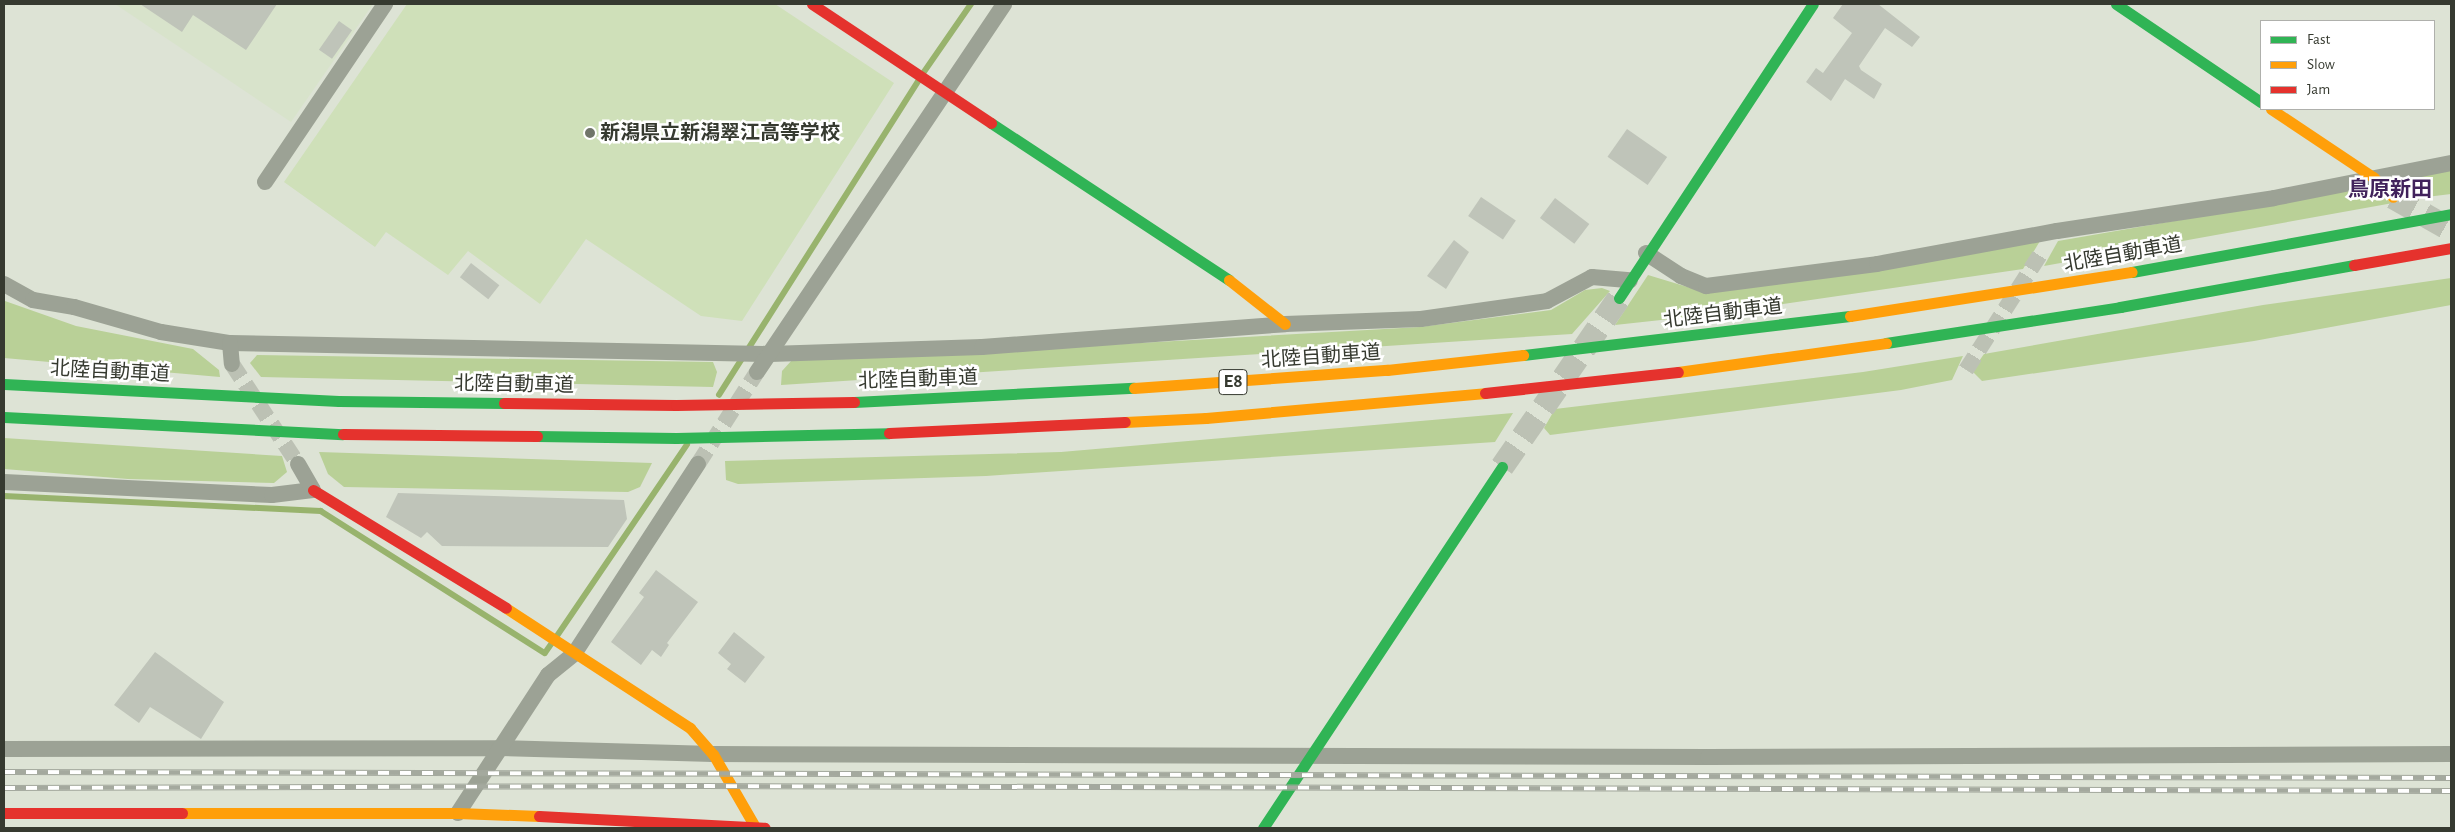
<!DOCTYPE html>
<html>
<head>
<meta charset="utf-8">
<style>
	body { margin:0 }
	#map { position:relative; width:2455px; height:832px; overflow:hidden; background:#dde3d5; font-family:"Alegreya Sans","Noto Sans JP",sans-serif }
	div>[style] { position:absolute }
	.built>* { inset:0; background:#d8e3cb }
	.green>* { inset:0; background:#cfe0b9 }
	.forest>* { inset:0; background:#b9d097 }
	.stream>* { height:5.5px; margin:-2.75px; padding:0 2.75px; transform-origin:2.75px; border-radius:2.75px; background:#98b36d }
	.building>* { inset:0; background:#bfc4b9; transform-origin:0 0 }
	.street-tunnel>* { height:16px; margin-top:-8px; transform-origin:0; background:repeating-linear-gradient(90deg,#bcc1b4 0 16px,transparent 0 24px) }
	.secondary-tunnel>* { height:24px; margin-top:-12px; transform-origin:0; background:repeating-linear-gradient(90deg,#bcc1b4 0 24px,transparent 0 36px) }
	.street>* { height:16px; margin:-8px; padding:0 8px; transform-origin:8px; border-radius:8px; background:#9ca295 }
	.fast>* { height:11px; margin:-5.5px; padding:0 5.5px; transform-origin:5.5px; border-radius:5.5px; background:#30b455 }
	.slow>* { height:11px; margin:-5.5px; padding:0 5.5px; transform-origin:5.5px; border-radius:5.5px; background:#ff9f0a }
	.jam>* { height:11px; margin:-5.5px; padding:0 5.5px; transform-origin:5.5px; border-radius:5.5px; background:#e5322d }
	.rail>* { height:5.5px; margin-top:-2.75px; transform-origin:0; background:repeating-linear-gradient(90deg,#fff 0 11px,#a4a99e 0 22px); box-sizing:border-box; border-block:1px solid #a4a99e }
	.dots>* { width:14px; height:14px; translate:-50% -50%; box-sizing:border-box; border:2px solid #fff; border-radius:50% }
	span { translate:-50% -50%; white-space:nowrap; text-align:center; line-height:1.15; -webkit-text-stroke:5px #fff; paint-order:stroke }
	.shield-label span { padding:1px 4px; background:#fff; border:1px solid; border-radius:4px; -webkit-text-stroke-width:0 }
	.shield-label { font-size:19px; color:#363a30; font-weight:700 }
	.poi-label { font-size:20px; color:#363a30; font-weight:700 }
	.left { translate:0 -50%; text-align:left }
	.street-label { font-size:20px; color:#363a30 }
	.neighbourhood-label { font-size:21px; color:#41225b; font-weight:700 }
	.frame { position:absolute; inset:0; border:5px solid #363a30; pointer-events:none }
	.legend { position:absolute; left:2260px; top:20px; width:175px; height:90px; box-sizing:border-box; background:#fff; border:1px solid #afb0ac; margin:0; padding:6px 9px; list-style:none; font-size:15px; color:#363a30 }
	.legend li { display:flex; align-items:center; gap:10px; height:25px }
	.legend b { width:25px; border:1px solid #afb0ac }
</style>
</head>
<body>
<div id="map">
	<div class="built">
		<div style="clip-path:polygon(115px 4px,373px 4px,291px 122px)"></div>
	</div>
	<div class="green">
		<div style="clip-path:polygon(407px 4px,775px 4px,894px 83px,742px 321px,701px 316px,586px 239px,540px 304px,468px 251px,448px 275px,386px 232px,375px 247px,284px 182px)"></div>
	</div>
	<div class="forest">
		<div style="clip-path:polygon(2451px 167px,2451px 194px,2410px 199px,2411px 185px,2427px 172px)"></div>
		<div style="clip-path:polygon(2364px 188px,2393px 203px,2044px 266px,2058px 241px)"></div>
		<div style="clip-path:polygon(2040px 241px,2023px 269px,1707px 315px,1615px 325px,1648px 275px,1704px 292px)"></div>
		<div style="clip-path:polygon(2451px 278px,2451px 305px,2254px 341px,1982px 381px,1972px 371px,1984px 354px,2263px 305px)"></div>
		<div style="clip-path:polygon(1602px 288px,1610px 291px,1572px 334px,781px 385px,782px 371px,792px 360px,983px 352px,1420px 327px,1551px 310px,1585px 290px)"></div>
		<div style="clip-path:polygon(5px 301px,76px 326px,193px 349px,219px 370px,220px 377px,4px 358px)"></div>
		<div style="clip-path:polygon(257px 355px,713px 362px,717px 372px,713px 387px,261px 377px,250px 363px)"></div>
		<div style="clip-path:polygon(1963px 356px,1952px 380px,1901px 390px,1550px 435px,1544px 428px,1555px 409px,1863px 372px)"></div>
		<div style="clip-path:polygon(1513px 413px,1495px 442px,986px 476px,738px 484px,726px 480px,725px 461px,1061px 452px)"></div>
		<div style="clip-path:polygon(4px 438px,282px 456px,287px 472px,274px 483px,128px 479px,4px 469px)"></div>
		<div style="clip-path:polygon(319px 452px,652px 463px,640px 487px,628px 492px,344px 487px,328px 474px)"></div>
	</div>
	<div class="stream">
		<div style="left:924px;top:72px;width:83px;rotate:-55.3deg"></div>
		<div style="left:719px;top:395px;width:373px;rotate:-57.6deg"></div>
		<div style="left:4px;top:496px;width:317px;rotate:2.7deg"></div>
		<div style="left:321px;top:511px;width:265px;rotate:32.4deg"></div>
		<div style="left:545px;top:653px;width:12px;rotate:-55deg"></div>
		<div style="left:557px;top:636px;width:231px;rotate:-55.8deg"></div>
	</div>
	<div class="building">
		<div style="clip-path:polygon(140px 4px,277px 4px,246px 50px,193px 15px,182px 32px)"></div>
		<div style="clip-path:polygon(1843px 4px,1878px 4px,1920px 37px,1912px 47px,1885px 28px,1859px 66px,1861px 70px,1882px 84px,1874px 99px,1845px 79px,1831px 101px,1806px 82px,1816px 68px,1823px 73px,1852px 33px,1833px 18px)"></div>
		<div style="left:339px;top:21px;width:16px;height:35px;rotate:35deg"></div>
		<div style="left:1627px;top:129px;width:49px;height:34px;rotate:35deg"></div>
		<div style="left:1481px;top:197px;width:42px;height:23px;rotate:34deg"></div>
		<div style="left:1555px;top:198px;width:43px;height:25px;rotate:37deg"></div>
		<div style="clip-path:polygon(1454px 240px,1469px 252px,1446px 289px,1427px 276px)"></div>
		<div style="left:471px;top:263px;width:36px;height:18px;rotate:38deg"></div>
		<div style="clip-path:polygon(398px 493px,624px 500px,627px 519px,608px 547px,442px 546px,427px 532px,421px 538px,386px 517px)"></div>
		<div style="clip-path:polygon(656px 570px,698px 602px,667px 643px,669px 645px,661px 657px,652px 650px,641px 665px,611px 642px,644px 597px,639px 593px)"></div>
		<div style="clip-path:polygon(734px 632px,765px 657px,745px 683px,727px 669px,731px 664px,718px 653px)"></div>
		<div style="clip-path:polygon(155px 652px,224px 702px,201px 739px,150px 707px,139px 723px,114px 705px)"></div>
	</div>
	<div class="street-tunnel">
		<div style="left:232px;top:364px;width:120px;rotate:56.6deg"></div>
		<div style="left:1966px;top:370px;width:139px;rotate:-57.3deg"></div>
		<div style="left:698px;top:464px;width:109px;rotate:-57.3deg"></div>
	</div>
	<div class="secondary-tunnel">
		<div style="left:2393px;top:197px;width:67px;rotate:29.6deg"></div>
		<div style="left:1502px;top:467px;width:206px;rotate:-55.3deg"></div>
	</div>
	<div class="street">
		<div style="left:265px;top:182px;width:215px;rotate:-56deg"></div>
		<div style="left:1646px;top:253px;width:42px;rotate:33.3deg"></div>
		<div style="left:1681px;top:276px;width:27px;rotate:22deg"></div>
		<div style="left:1706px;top:286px;width:172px;rotate:-7.3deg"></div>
		<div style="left:1877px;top:264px;width:183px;rotate:-10.4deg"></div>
		<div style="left:2057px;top:231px;width:219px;rotate:-8.6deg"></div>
		<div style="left:2274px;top:198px;width:180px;rotate:-11.2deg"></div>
		<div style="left:4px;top:284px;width:33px;rotate:29deg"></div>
		<div style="left:33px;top:300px;width:42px;rotate:9.7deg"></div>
		<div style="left:74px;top:307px;width:91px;rotate:16deg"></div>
		<div style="left:161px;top:332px;width:70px;rotate:9.1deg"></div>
		<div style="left:230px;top:343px;width:540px;rotate:1.17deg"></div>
		<div style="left:770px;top:354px;width:212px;rotate:-1.9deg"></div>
		<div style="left:982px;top:347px;width:304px;rotate:-4.3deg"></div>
		<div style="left:1285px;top:324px;width:136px;rotate:-2.1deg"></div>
		<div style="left:1421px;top:319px;width:127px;rotate:-8.1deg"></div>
		<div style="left:1547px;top:301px;width:51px;rotate:-28.1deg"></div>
		<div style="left:1592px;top:277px;width:38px;rotate:5deg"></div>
		<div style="left:230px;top:343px;width:21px;rotate:85deg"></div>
		<div style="left:757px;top:372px;width:443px;rotate:-56.1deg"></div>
		<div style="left:4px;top:482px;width:268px;rotate:2.8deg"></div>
		<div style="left:272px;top:495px;width:41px;rotate:-7deg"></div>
		<div style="left:313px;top:490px;width:30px;rotate:-120deg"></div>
		<div style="left:4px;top:749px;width:495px;rotate:-0.1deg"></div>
		<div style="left:499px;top:748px;width:214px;rotate:1.6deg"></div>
		<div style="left:713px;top:754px;width:995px;rotate:0.17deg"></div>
		<div style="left:1708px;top:757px;width:743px;rotate:-0.23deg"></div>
		<div style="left:458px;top:813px;width:165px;rotate:-56.9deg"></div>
		<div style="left:548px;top:675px;width:33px;rotate:-39deg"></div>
		<div style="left:574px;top:654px;width:227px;rotate:-56.9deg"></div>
	</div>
	<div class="fast">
		<div style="left:2116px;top:4px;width:175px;rotate:34.1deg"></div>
		<div style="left:991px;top:123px;width:285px;rotate:33.4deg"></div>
		<div style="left:2132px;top:272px;width:324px;rotate:-10.3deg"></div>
		<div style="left:1619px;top:298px;width:352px;rotate:-56.6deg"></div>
		<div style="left:1886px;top:343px;width:237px;rotate:-8.7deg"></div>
		<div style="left:2120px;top:307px;width:238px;rotate:-10.2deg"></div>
		<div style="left:1523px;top:355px;width:329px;rotate:-6.8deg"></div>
		<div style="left:4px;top:384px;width:335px;rotate:2.9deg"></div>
		<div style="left:339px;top:401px;width:165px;rotate:0.7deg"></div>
		<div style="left:854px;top:402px;width:280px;rotate:-2.9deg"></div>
		<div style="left:4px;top:417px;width:339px;rotate:2.9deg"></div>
		<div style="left:537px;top:436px;width:139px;rotate:0.8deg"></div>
		<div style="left:676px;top:438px;width:213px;rotate:-1.3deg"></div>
		<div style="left:1263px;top:828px;width:433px;rotate:-56.5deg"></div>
	</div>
	<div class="slow">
		<div style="left:2271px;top:109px;width:123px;rotate:33.7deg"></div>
		<div style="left:2373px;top:177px;width:28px;rotate:45deg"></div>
		<div style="left:1229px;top:280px;width:71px;rotate:38.2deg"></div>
		<div style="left:1850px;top:316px;width:285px;rotate:-8.9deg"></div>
		<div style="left:1678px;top:372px;width:210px;rotate:-7.9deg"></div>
		<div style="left:1134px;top:388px;width:254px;rotate:-4.1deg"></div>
		<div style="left:1387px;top:370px;width:137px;rotate:-6.3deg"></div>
		<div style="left:1125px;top:422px;width:81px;rotate:-2.8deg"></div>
		<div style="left:1206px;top:418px;width:280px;rotate:-5.1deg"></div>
		<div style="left:506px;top:608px;width:220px;rotate:33.1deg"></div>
		<div style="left:690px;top:728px;width:35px;rotate:49deg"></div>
		<div style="left:713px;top:754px;width:82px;rotate:60deg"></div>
		<div style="left:182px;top:813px;width:276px"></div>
		<div style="left:458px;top:813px;width:81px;rotate:2.1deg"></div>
	</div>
	<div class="jam">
		<div style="left:812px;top:4px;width:215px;rotate:33.6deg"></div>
		<div style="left:2354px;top:265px;width:98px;rotate:-9.9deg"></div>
		<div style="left:1485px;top:393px;width:194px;rotate:-6.2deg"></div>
		<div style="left:504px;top:403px;width:172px;rotate:0.7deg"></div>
		<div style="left:676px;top:405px;width:178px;rotate:-1deg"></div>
		<div style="left:889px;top:433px;width:236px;rotate:-2.7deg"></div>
		<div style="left:343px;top:434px;width:194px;rotate:0.6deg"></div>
		<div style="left:313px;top:490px;width:226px;rotate:31.4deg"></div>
		<div style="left:4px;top:813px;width:178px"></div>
		<div style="left:539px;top:816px;width:226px;rotate:3deg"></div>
	</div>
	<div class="rail">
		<div style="left:4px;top:772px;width:2447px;rotate:0.14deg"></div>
		<div style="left:4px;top:788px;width:700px;rotate:-0.16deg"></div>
		<div style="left:704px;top:786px;width:1747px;rotate:0.16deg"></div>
	</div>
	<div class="dots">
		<div style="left:590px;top:133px;background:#70756a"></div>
	</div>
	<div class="shield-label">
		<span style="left:1233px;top:382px">E8</span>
	</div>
	<div class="poi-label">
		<span class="left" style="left:600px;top:133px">新潟県立新潟翠江高等学校</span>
	</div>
	<div class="street-label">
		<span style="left:2123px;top:255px;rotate:-10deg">北陸自動車道</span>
		<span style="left:1723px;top:314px;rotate:-7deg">北陸自動車道</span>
		<span style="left:1321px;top:357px;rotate:-4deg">北陸自動車道</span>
		<span style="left:110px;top:372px;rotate:3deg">北陸自動車道</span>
		<span style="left:918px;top:380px;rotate:-2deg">北陸自動車道</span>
		<span style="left:514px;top:385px;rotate:1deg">北陸自動車道</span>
	</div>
	<div class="neighbourhood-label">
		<span style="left:2390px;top:190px">鳥原新田</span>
	</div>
	<div class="frame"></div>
	<ul class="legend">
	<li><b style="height:6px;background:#30b455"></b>Fast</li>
	<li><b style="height:6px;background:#ff9f0a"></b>Slow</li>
	<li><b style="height:6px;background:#e5322d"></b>Jam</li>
	</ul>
</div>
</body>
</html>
